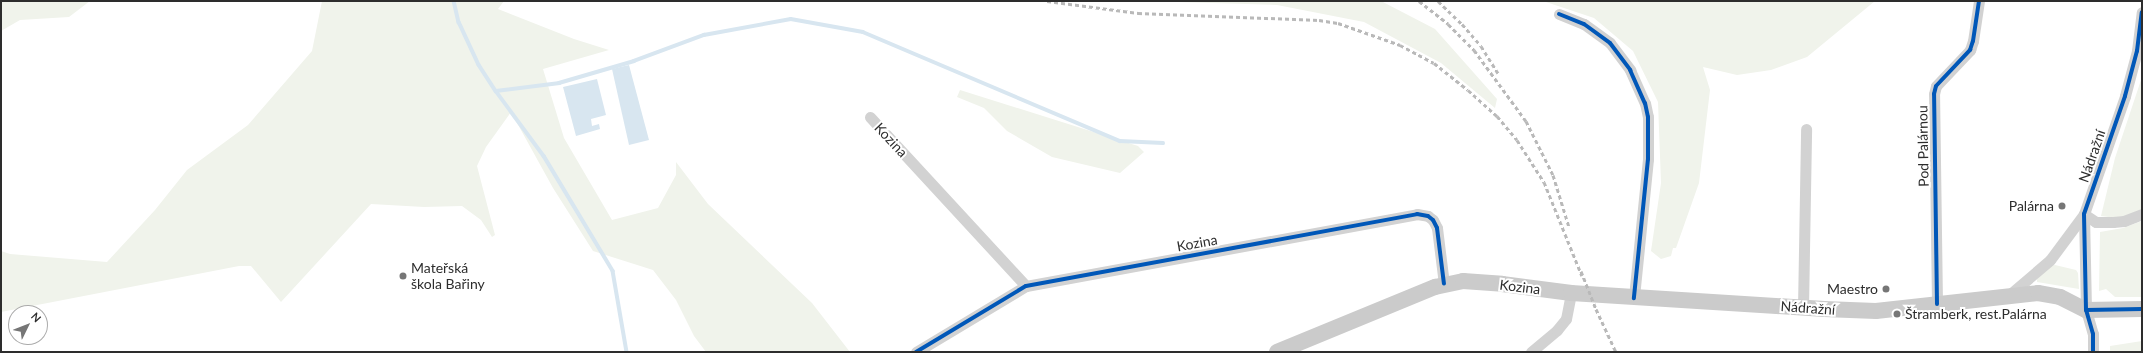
<!DOCTYPE html>
<html>
<head>
<meta charset="utf-8">
<style>
	body { margin:0 }
	#map { position:relative; width:2143px; height:353px; overflow:hidden; background:#fff; font-family:Lato,sans-serif }
	div>[style] { position:absolute }
	.green>* { inset:0; background:#f0f3eb }
	.water>* { inset:0; background:#d8e6f0 }
	.stream>* { height:3.5px; margin:-1.75px; padding:0 1.75px; transform-origin:1.75px; border-radius:1.75px; background:#d8e6f0 }
	.minor>* { height:11px; margin:-5.5px; padding:0 5.5px; transform-origin:5.5px; border-radius:5.5px; background:#d2d2d2 }
	.secondary>* { height:16px; margin:-8px; padding:0 8px; transform-origin:8px; border-radius:8px; background:#cbcbcb }
	.rail>* { height:3px; margin-top:-1.5px; transform-origin:0; background:repeating-linear-gradient(90deg,#b9b9b9 0 4px,transparent 0 7px) }
	.cycleway>* { height:4px; margin:-2px; padding:0 2px; transform-origin:2px; border-radius:2px; background:#0057b8 }
	.dots>* { width:11px; height:11px; translate:-50% -50%; box-sizing:border-box; border:2px solid #fff; border-radius:50% }
	span { translate:-50% -50%; white-space:nowrap; text-align:center; line-height:1.15; -webkit-text-stroke:4px #fff; paint-order:stroke }
	.street-label { font-size:14px; color:#2d2d2d }
	.poi-label { font-size:14px; color:#2d2d2d }
	.right { translate:-100% -50%; text-align:right }
	.left { translate:0 -50%; text-align:left }
	.frame { position:absolute; inset:0; border:2px solid #2d2d2d; pointer-events:none }
	.north { position:absolute; left:8px; top:305px; width:40px; height:40px; box-sizing:border-box; background:#fff; border:1px solid #ababab; border-radius:50%; rotate:47deg; font-size:11px; font-weight:700; line-height:16px; text-align:center; color:#2d2d2d }
	.north::after { content:''; display:block; margin:auto; width:14px; height:18px; background:#767676; clip-path:polygon(50% 0,100% 100%,50% 72%,0 100%) }
</style>
</head>
<body>
<div id="map">
	<div class="green">
		<div style="clip-path:polygon(1px 1px,90px 1px,69px 17px,20px 20px,1px 31px)"></div>
		<div style="clip-path:polygon(322px 1px,504px 1px,498px 9px,574px 39px,609px 50px,543px 69px,564px 138px,612px 220px,658px 208px,676px 175px,676px 162px,708px 204px,812px 303px,850px 352px,706px 352px,694px 336px,676px 300px,653px 270px,593px 251px,553px 188px,511px 112px,486px 147px,477px 166px,495px 235px,492px 237px,481px 220px,462px 206px,424px 207px,371px 204px,281px 302px,251px 266px,239px 266px,1px 312px,1px 251px,10px 254px,107px 262px,155px 210px,187px 170px,248px 125px,312px 51px)"></div>
		<div style="clip-path:polygon(1143px 1px,1381px 1px,1435px 29px,1497px 99px,1495px 108px,1441px 63px,1364px 22px,1277px 5px)"></div>
		<div style="clip-path:polygon(1543px 1px,1875px 1px,1807px 57px,1771px 70px,1737px 75px,1703px 67px,1710px 90px,1699px 183px,1676px 248px,1673px 248px,1671px 256px,1661px 259px,1651px 251px,1661px 183px,1658px 102px,1633px 51px,1594px 18px)"></div>
		<div style="clip-path:polygon(2142px 77px,2142px 212px,2123px 219px,2101px 216px,2115px 158px)"></div>
		<div style="clip-path:polygon(960px 90px,1138px 146px,1144px 152px,1120px 173px,1052px 157px,1007px 131px,984px 108px,957px 97px)"></div>
		<div style="clip-path:polygon(2142px 221px,2142px 297px,2115px 297px,2106px 289px,2099px 291px,2100px 232px,2123px 228px)"></div>
		<div style="clip-path:polygon(2055px 265px,2076px 270px,2078px 273px,2079px 289px,2037px 282px,2037px 279px,2048px 267px)"></div>
		<div style="clip-path:polygon(2142px 341px,2142px 352px,2110px 352px,2110px 346px)"></div>
	</div>
	<div class="water">
		<div style="clip-path:polygon(629px 65px,649px 140px,629px 145px,612px 69px)"></div>
		<div style="clip-path:polygon(597px 79px,606px 115px,591px 119px,592px 126px,599px 124px,600px 129px,576px 136px,563px 87px)"></div>
	</div>
	<div class="stream">
		<div style="left:454px;top:1px;width:22px;rotate:77deg"></div>
		<div style="left:459px;top:22px;width:47px;rotate:65.1deg"></div>
		<div style="left:479px;top:65px;width:31px;rotate:57deg"></div>
		<div style="left:496px;top:91px;width:81px;rotate:53.6deg"></div>
		<div style="left:544px;top:156px;width:134px;rotate:59deg"></div>
		<div style="left:613px;top:271px;width:82px;rotate:80.2deg"></div>
		<div style="left:496px;top:91px;width:64px;rotate:-7.2deg"></div>
		<div style="left:559px;top:83px;width:78px;rotate:-16.3deg"></div>
		<div style="left:634px;top:61px;width:75px;rotate:-20.4deg"></div>
		<div style="left:704px;top:35px;width:88px;rotate:-10.4deg"></div>
		<div style="left:791px;top:19px;width:73px;rotate:10.2deg"></div>
		<div style="left:863px;top:32px;width:279px;rotate:23deg"></div>
		<div style="left:1120px;top:141px;width:43px;rotate:2.7deg"></div>
	</div>
	<div class="minor">
		<div style="left:1559px;top:14px;width:27px;rotate:22deg"></div>
		<div style="left:1584px;top:24px;width:32px;rotate:36deg"></div>
		<div style="left:1610px;top:43px;width:34px;rotate:53deg"></div>
		<div style="left:1630px;top:70px;width:36px;rotate:66deg"></div>
		<div style="left:1645px;top:103px;width:14px;rotate:78deg"></div>
		<div style="left:1648px;top:117px;width:42px;rotate:90deg"></div>
		<div style="left:1648px;top:159px;width:140px;rotate:95.8deg"></div>
		<div style="left:870px;top:117px;width:230px;rotate:47.3deg"></div>
		<div style="left:2084px;top:214px;width:96px;rotate:88.8deg"></div>
		<div style="left:2086px;top:310px;width:25px;rotate:74deg"></div>
		<div style="left:2093px;top:334px;width:18px;rotate:90deg"></div>
		<div style="left:2084px;top:214px;width:14px;rotate:34deg"></div>
		<div style="left:2096px;top:222px;width:17px"></div>
		<div style="left:2113px;top:222px;width:11px;rotate:-5deg"></div>
		<div style="left:2124px;top:221px;width:19px;rotate:-21deg"></div>
		<div style="left:2008px;top:296px;width:55px;rotate:-40.6deg"></div>
		<div style="left:2050px;top:260px;width:57px;rotate:-53.5deg"></div>
		<div style="left:2084px;top:214px;width:125px;rotate:-70.8deg"></div>
		<div style="left:2125px;top:96px;width:47px;rotate:-75.1deg"></div>
		<div style="left:2137px;top:51px;width:39px;rotate:-83deg"></div>
		<div style="left:1937px;top:304px;width:210px;rotate:-90.8deg"></div>
		<div style="left:1934px;top:94px;width:8px;rotate:-76deg"></div>
		<div style="left:1936px;top:86px;width:50px;rotate:-46.6deg"></div>
		<div style="left:1970px;top:50px;width:9px;rotate:-72deg"></div>
		<div style="left:1973px;top:41px;width:40px;rotate:-81.5deg"></div>
		<div style="left:1803px;top:308px;width:179px;rotate:-89deg"></div>
		<div style="left:916px;top:352px;width:128px;rotate:-31deg"></div>
		<div style="left:1026px;top:286px;width:398px;rotate:-10.4deg"></div>
		<div style="left:1417px;top:214px;width:11px;rotate:10deg"></div>
		<div style="left:1428px;top:216px;width:6px;rotate:39deg"></div>
		<div style="left:1433px;top:220px;width:9px;rotate:63deg"></div>
		<div style="left:1437px;top:228px;width:56px;rotate:82.9deg"></div>
		<div style="left:1531px;top:352px;width:34px;rotate:-40deg"></div>
		<div style="left:1557px;top:330px;width:14px;rotate:-51deg"></div>
		<div style="left:1566px;top:319px;width:26px;rotate:-79deg"></div>
	</div>
	<div class="secondary">
		<div style="left:1277px;top:352px;width:171px;rotate:-22.4deg"></div>
		<div style="left:1435px;top:287px;width:29px;rotate:-12deg"></div>
		<div style="left:1463px;top:281px;width:39px;rotate:4deg"></div>
		<div style="left:1502px;top:284px;width:70px;rotate:7.4deg"></div>
		<div style="left:1571px;top:293px;width:254px;rotate:3.6deg"></div>
		<div style="left:1824px;top:309px;width:52px;rotate:2.2deg"></div>
		<div style="left:1876px;top:311px;width:163px;rotate:-6.3deg"></div>
		<div style="left:2038px;top:293px;width:22px;rotate:10deg"></div>
		<div style="left:2060px;top:297px;width:29px;rotate:27deg"></div>
		<div style="left:2086px;top:310px;width:56px;rotate:-1deg"></div>
	</div>
	<div class="rail">
		<div style="left:1047px;top:1px;width:92px;rotate:7.5deg"></div>
		<div style="left:1138px;top:13px;width:181px;rotate:2.2deg"></div>
		<div style="left:1319px;top:20px;width:19px;rotate:9deg"></div>
		<div style="left:1338px;top:23px;width:66px;rotate:19.5deg"></div>
		<div style="left:1400px;top:45px;width:38px;rotate:28deg"></div>
		<div style="left:1434px;top:63px;width:43px;rotate:38.5deg"></div>
		<div style="left:1468px;top:90px;width:39px;rotate:42deg"></div>
		<div style="left:1497px;top:116px;width:31px;rotate:50deg"></div>
		<div style="left:1517px;top:140px;width:50px;rotate:57.3deg"></div>
		<div style="left:1544px;top:182px;width:101px;rotate:68deg"></div>
		<div style="left:1419px;top:1px;width:37px;rotate:38deg"></div>
		<div style="left:1448px;top:24px;width:37px;rotate:45deg"></div>
		<div style="left:1474px;top:50px;width:88px;rotate:53.8deg"></div>
		<div style="left:1526px;top:121px;width:60px;rotate:63.4deg"></div>
		<div style="left:1553px;top:175px;width:54px;rotate:72.9deg"></div>
		<div style="left:1438px;top:1px;width:33px;rotate:44deg"></div>
		<div style="left:1462px;top:24px;width:29px;rotate:49deg"></div>
		<div style="left:1481px;top:46px;width:32px;rotate:58deg"></div>
		<div style="left:1581px;top:271px;width:41px;rotate:68.5deg"></div>
		<div style="left:1596px;top:309px;width:47px;rotate:65.1deg"></div>
	</div>
	<div class="cycleway">
		<div style="left:1559px;top:14px;width:27px;rotate:22deg"></div>
		<div style="left:1584px;top:24px;width:32px;rotate:36deg"></div>
		<div style="left:1610px;top:43px;width:34px;rotate:53deg"></div>
		<div style="left:1630px;top:70px;width:36px;rotate:66deg"></div>
		<div style="left:1645px;top:103px;width:14px;rotate:78deg"></div>
		<div style="left:1648px;top:117px;width:42px;rotate:90deg"></div>
		<div style="left:1648px;top:159px;width:140px;rotate:95.8deg"></div>
		<div style="left:1937px;top:304px;width:210px;rotate:-90.8deg"></div>
		<div style="left:1934px;top:94px;width:8px;rotate:-76deg"></div>
		<div style="left:1936px;top:86px;width:50px;rotate:-46.6deg"></div>
		<div style="left:1970px;top:50px;width:9px;rotate:-72deg"></div>
		<div style="left:1973px;top:41px;width:40px;rotate:-81.5deg"></div>
		<div style="left:2086px;top:310px;width:56px;rotate:-1deg"></div>
		<div style="left:916px;top:352px;width:128px;rotate:-31deg"></div>
		<div style="left:1026px;top:286px;width:398px;rotate:-10.4deg"></div>
		<div style="left:1417px;top:214px;width:11px;rotate:10deg"></div>
		<div style="left:1428px;top:216px;width:6px;rotate:39deg"></div>
		<div style="left:1433px;top:220px;width:9px;rotate:63deg"></div>
		<div style="left:1437px;top:228px;width:56px;rotate:82.9deg"></div>
		<div style="left:2093px;top:352px;width:18px;rotate:-90deg"></div>
		<div style="left:2093px;top:334px;width:25px;rotate:-106deg"></div>
		<div style="left:2086px;top:310px;width:96px;rotate:-91.2deg"></div>
		<div style="left:2084px;top:214px;width:125px;rotate:-70.8deg"></div>
		<div style="left:2125px;top:96px;width:47px;rotate:-75.1deg"></div>
		<div style="left:2137px;top:51px;width:39px;rotate:-83deg"></div>
	</div>
	<div class="dots">
		<div style="left:2062px;top:206px;background:#767676"></div>
		<div style="left:403px;top:276px;background:#767676"></div>
		<div style="left:1886px;top:289px;background:#767676"></div>
		<div style="left:1897px;top:314px;background:#767676"></div>
	</div>
	<div class="street-label">
		<span style="left:891px;top:140px;rotate:47deg">Kozina</span>
		<span style="left:1923px;top:146px;rotate:-91deg">Pod Palárnou</span>
		<span style="left:2092px;top:156px;rotate:-71deg">Nádražní</span>
		<span style="left:1197px;top:243px;rotate:-10deg">Kozina</span>
		<span style="left:1520px;top:287px;rotate:7deg">Kozina</span>
		<span style="left:1808px;top:308px;rotate:4deg">Nádražní</span>
	</div>
	<div class="poi-label">
		<span class="right" style="left:2054px;top:206px">Palárna</span>
		<span class="left" style="left:411px;top:276px">Mateřská<br>škola Bařiny</span>
		<span class="right" style="left:1878px;top:289px">Maestro</span>
		<span class="left" style="left:1905px;top:314px">Štramberk, rest.Palárna</span>
	</div>
	<div class="frame"></div>
	<div class="north">N</div>
</div>
</body>
</html>
